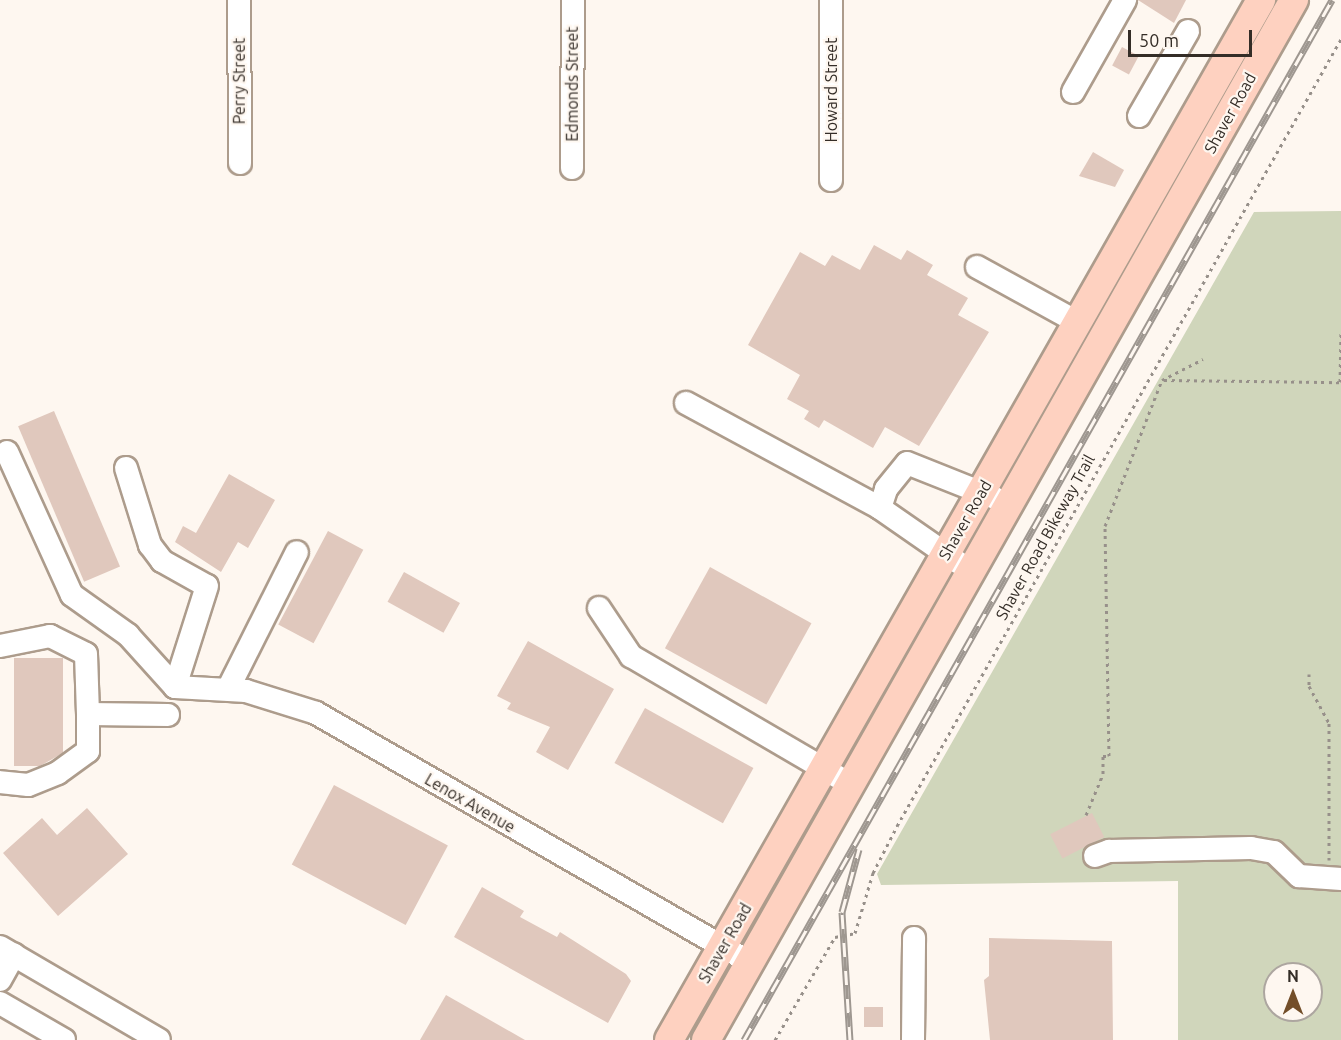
<!DOCTYPE html>
<html>
<head>
<meta charset="utf-8">
<style>
	body { margin:0 }
	#map { position:relative; width:1341px; height:1040px; overflow:hidden; background:#fef7f0; font-family:Ubuntu,sans-serif }
	div>[style] { position:absolute }
	.green>* { inset:0; background:#d0d6bb }
	.building>* { inset:0; background:#e0c8bd; transform-origin:0 0 }
	.path>* { height:3px; margin-top:-1.5px; transform-origin:0; background:repeating-linear-gradient(90deg,#97908a 0 3px,transparent 0 7.5px) }
	.roads { filter:drop-shadow(2px 0 #ad9c8c) drop-shadow(-2px 0 #ad9c8c) drop-shadow(0 2px #ad9c8c) drop-shadow(0 -2px #ad9c8c) }
	.minor>* { height:22px; margin:-11px; padding:0 11px; transform-origin:11px; border-radius:11px; background:#fff }
	.major>* { height:28px; margin:-14px; padding:0 14px; transform-origin:14px; border-radius:14px; background:#fed1c0 }
	.rail>* { height:7px; margin-top:-3.5px; transform-origin:0; background:repeating-linear-gradient(90deg,#fef7f0 0 14px,#9e9790 0 28px); box-sizing:border-box; border-block:2px solid #9e9790 }
	span { translate:-50% -50%; white-space:nowrap; text-align:center; line-height:1.15; -webkit-text-stroke:4.5px #fef7f0; paint-order:stroke }
	.street-label { font-size:16px; color:#342d27 }
	.north { position:absolute; left:1263px; top:962px; width:60px; height:60px; box-sizing:border-box; background:#fef7f0; border:2px solid #ada6a0; border-radius:50%; rotate:0deg; font-size:16px; font-weight:700; line-height:24px; text-align:center; color:#342d27 }
	.north::after { content:''; display:block; margin:auto; width:21px; height:27px; background:#734e29; clip-path:polygon(50% 0,100% 100%,50% 72%,0 100%) }
	.scale { position:absolute; left:1128px; top:30px; width:124px; height:27px; box-sizing:border-box; border:3px solid #342d27; border-top:0; padding-left:8px; font-size:18px; line-height:21px; white-space:nowrap; color:#342d27; -webkit-text-stroke:4px #fef7f0; paint-order:stroke }
</style>
</head>
<body>
<div id="map">
	<div class="green">
		<div style="clip-path:polygon(evenodd,1341px 211px,1341px 1040px,1178px 1040px,1178px 881px,881px 885px,877px 874px,1254px 212px,1341px 211px,1275px 974px,1311px 974px,1311px 1010px,1275px 1010px,1275px 974px)"></div>
	</div>
	<div class="building">
		<div style="clip-path:polygon(1138px 0,1186px 0,1174px 23px)"></div>
		<div style="left:1122px;top:47px;width:19px;height:21px;rotate:28deg"></div>
		<div style="clip-path:polygon(1093px 152px,1124px 170px,1115px 187px,1079px 176px)"></div>
		<div style="clip-path:polygon(874px 245px,901px 260px,907px 250px,933px 265px,927px 275px,968px 298px,958px 315px,989px 332px,919px 446px,885px 427px,873px 448px,824px 420px,819px 428px,804px 419px,809px 411px,787px 399px,800px 375px,748px 345px,800px 252px,825px 266px,832px 255px,860px 270px)"></div>
		<div style="left:54px;top:411px;width:169px;height:39px;rotate:67deg"></div>
		<div style="clip-path:polygon(229px 474px,275px 500px,248px 548px,238px 542px,221px 572px,175px 542px,183px 526px,196px 533px)"></div>
		<div style="left:328px;top:531px;width:40px;height:106px;rotate:28deg"></div>
		<div style="left:710px;top:567px;width:116px;height:93px;rotate:29deg"></div>
		<div style="left:404px;top:572px;width:64px;height:34px;rotate:29deg"></div>
		<div style="clip-path:polygon(528px 641px,614px 689px,568px 770px,536px 752px,550px 727px,507px 709px,511px 703px,497px 696px)"></div>
		<div style="clip-path:polygon(14px 658px,63px 658px,63px 753px,40px 766px,14px 766px)"></div>
		<div style="left:645px;top:708px;width:124px;height:63px;rotate:29deg"></div>
		<div style="left:334px;top:785px;width:129px;height:90px;rotate:28deg"></div>
		<div style="clip-path:polygon(87px 808px,128px 854px,58px 916px,3px 853px,42px 818px,57px 835px)"></div>
		<div style="left:1092px;top:813px;width:27px;height:47px;rotate:63deg"></div>
		<div style="clip-path:polygon(482px 887px,524px 911px,520px 917px,557px 937px,560px 932px,626px 974px,631px 981px,608px 1023px,454px 937px)"></div>
		<div style="clip-path:polygon(989px 938px,1112px 941px,1113px 1040px,990px 1040px,984px 980px,989px 976px)"></div>
		<div style="clip-path:polygon(446px 995px,525px 1040px,420px 1040px)"></div>
		<div style="left:864px;top:1007px;width:19px;height:20px"></div>
	</div>
	<div class="path">
		<div style="left:1164px;top:380px;width:176px;rotate:0.7deg"></div>
		<div style="left:1340px;top:382px;width:51px;rotate:-88.9deg"></div>
		<div style="left:1309px;top:674px;width:12px;rotate:90deg"></div>
		<div style="left:1309px;top:686px;width:42px;rotate:61.6deg"></div>
		<div style="left:1329px;top:723px;width:137px;rotate:90deg"></div>
		<div style="left:1086px;top:815px;width:44px;rotate:-67.5deg"></div>
		<div style="left:1103px;top:774px;width:18px;rotate:-90deg"></div>
		<div style="left:1103px;top:756px;width:6px"></div>
		<div style="left:1109px;top:756px;width:230px;rotate:-91deg"></div>
		<div style="left:1105px;top:526px;width:157px;rotate:-68.7deg"></div>
		<div style="left:1162px;top:380px;width:46px;rotate:-27.1deg"></div>
		<div style="left:775px;top:1040px;width:119px;rotate:-59.8deg"></div>
		<div style="left:835px;top:937px;width:20px;rotate:-11deg"></div>
		<div style="left:855px;top:933px;width:63px;rotate:-73.3deg"></div>
		<div style="left:873px;top:873px;width:53px;rotate:-62.9deg"></div>
		<div style="left:897px;top:826px;width:904px;rotate:-60.57deg"></div>
	</div>
	<div class="roads">
		<div class="minor">
			<div style="left:239px;top:0;width:163px;rotate:89.6deg"></div>
			<div style="left:831px;top:0;width:180px;rotate:90deg"></div>
			<div style="left:1073px;top:92px;width:106px;rotate:-60.5deg"></div>
			<div style="left:1139px;top:116px;width:98px;rotate:-60deg"></div>
			<div style="left:572px;top:168px;width:168px;rotate:-89.7deg"></div>
			<div style="left:977px;top:267px;width:116px;rotate:28.8deg"></div>
			<div style="left:686px;top:403px;width:221px;rotate:28.4deg"></div>
			<div style="left:7px;top:452px;width:157px;rotate:65.6deg"></div>
			<div style="left:72px;top:595px;width:69px;rotate:35.5deg"></div>
			<div style="left:128px;top:635px;width:70px;rotate:47.9deg"></div>
			<div style="left:126px;top:468px;width:81px;rotate:72.7deg"></div>
			<div style="left:150px;top:545px;width:20px;rotate:53deg"></div>
			<div style="left:162px;top:561px;width:51px;rotate:29.1deg"></div>
			<div style="left:207px;top:586px;width:106px;rotate:107.6deg"></div>
			<div style="left:959px;top:563px;width:96px;rotate:-145.2deg"></div>
			<div style="left:880px;top:508px;width:20px;rotate:-72deg"></div>
			<div style="left:886px;top:489px;width:33px;rotate:-51deg"></div>
			<div style="left:907px;top:463px;width:95px;rotate:21.7deg"></div>
			<div style="left:599px;top:608px;width:58px;rotate:56.3deg"></div>
			<div style="left:631px;top:656px;width:256px;rotate:30.3deg"></div>
			<div style="left:0;top:646px;width:51px;rotate:-11.3deg"></div>
			<div style="left:50px;top:636px;width:40px;rotate:26.6deg"></div>
			<div style="left:86px;top:654px;width:60px;rotate:88.1deg"></div>
			<div style="left:88px;top:714px;width:37px;rotate:90deg"></div>
			<div style="left:88px;top:751px;width:37px;rotate:144deg"></div>
			<div style="left:58px;top:773px;width:32px;rotate:158deg"></div>
			<div style="left:28px;top:785px;width:28px;rotate:-174deg"></div>
			<div style="left:175px;top:687px;width:71px;rotate:3.2deg"></div>
			<div style="left:246px;top:691px;width:73px;rotate:17.4deg"></div>
			<div style="left:316px;top:713px;width:502px;rotate:29.89deg"></div>
			<div style="left:228px;top:689px;width:153px;rotate:-63.3deg"></div>
			<div style="left:88px;top:714px;width:80px;rotate:0.7deg"></div>
			<div style="left:1095px;top:856px;width:15px;rotate:-20deg"></div>
			<div style="left:1109px;top:851px;width:142px;rotate:-1.2deg"></div>
			<div style="left:1251px;top:848px;width:23px;rotate:10deg"></div>
			<div style="left:1274px;top:852px;width:35px;rotate:44deg"></div>
			<div style="left:1299px;top:876px;width:42px;rotate:4.1deg"></div>
			<div style="left:0;top:947px;width:184px;rotate:30.3deg"></div>
			<div style="left:0;top:980px;width:29px;rotate:-61deg"></div>
			<div style="left:0;top:1003px;width:74px;rotate:30deg"></div>
			<div style="left:913px;top:1040px;width:102px;rotate:-89.4deg"></div>
		</div>
		<div class="major">
			<div style="left:669px;top:1040px;width:1197px;rotate:-60.35deg"></div>
			<div style="left:706px;top:1040px;width:1195px;rotate:-60.52deg"></div>
		</div>
	</div>
	<div class="rail">
		<div style="left:744px;top:1040px;width:1195px;rotate:-60.52deg"></div>
		<div style="left:850px;top:1040px;width:128px;rotate:-93.6deg"></div>
		<div style="left:842px;top:912px;width:65px;rotate:-74.9deg"></div>
	</div>
	<div class="street-label">
		<span style="left:239px;top:81px;rotate:-90deg">Perry Street</span>
		<span style="left:572px;top:84px;rotate:-90deg">Edmonds Street</span>
		<span style="left:831px;top:90px;rotate:-90deg">Howard Street</span>
		<span style="left:1230px;top:113px;rotate:-61deg">Shaver Road</span>
		<span style="left:965px;top:520px;rotate:-60deg">Shaver Road</span>
		<span style="left:1045px;top:537px;rotate:-61deg">Shaver Road Bikeway Trail</span>
		<span style="left:470px;top:803px;rotate:30deg">Lenox Avenue</span>
		<span style="left:725px;top:943px;rotate:-60deg">Shaver Road</span>
	</div>
	<div class="north">N</div>
	<div class="scale">50 m</div>
</div>
</body>
</html>
